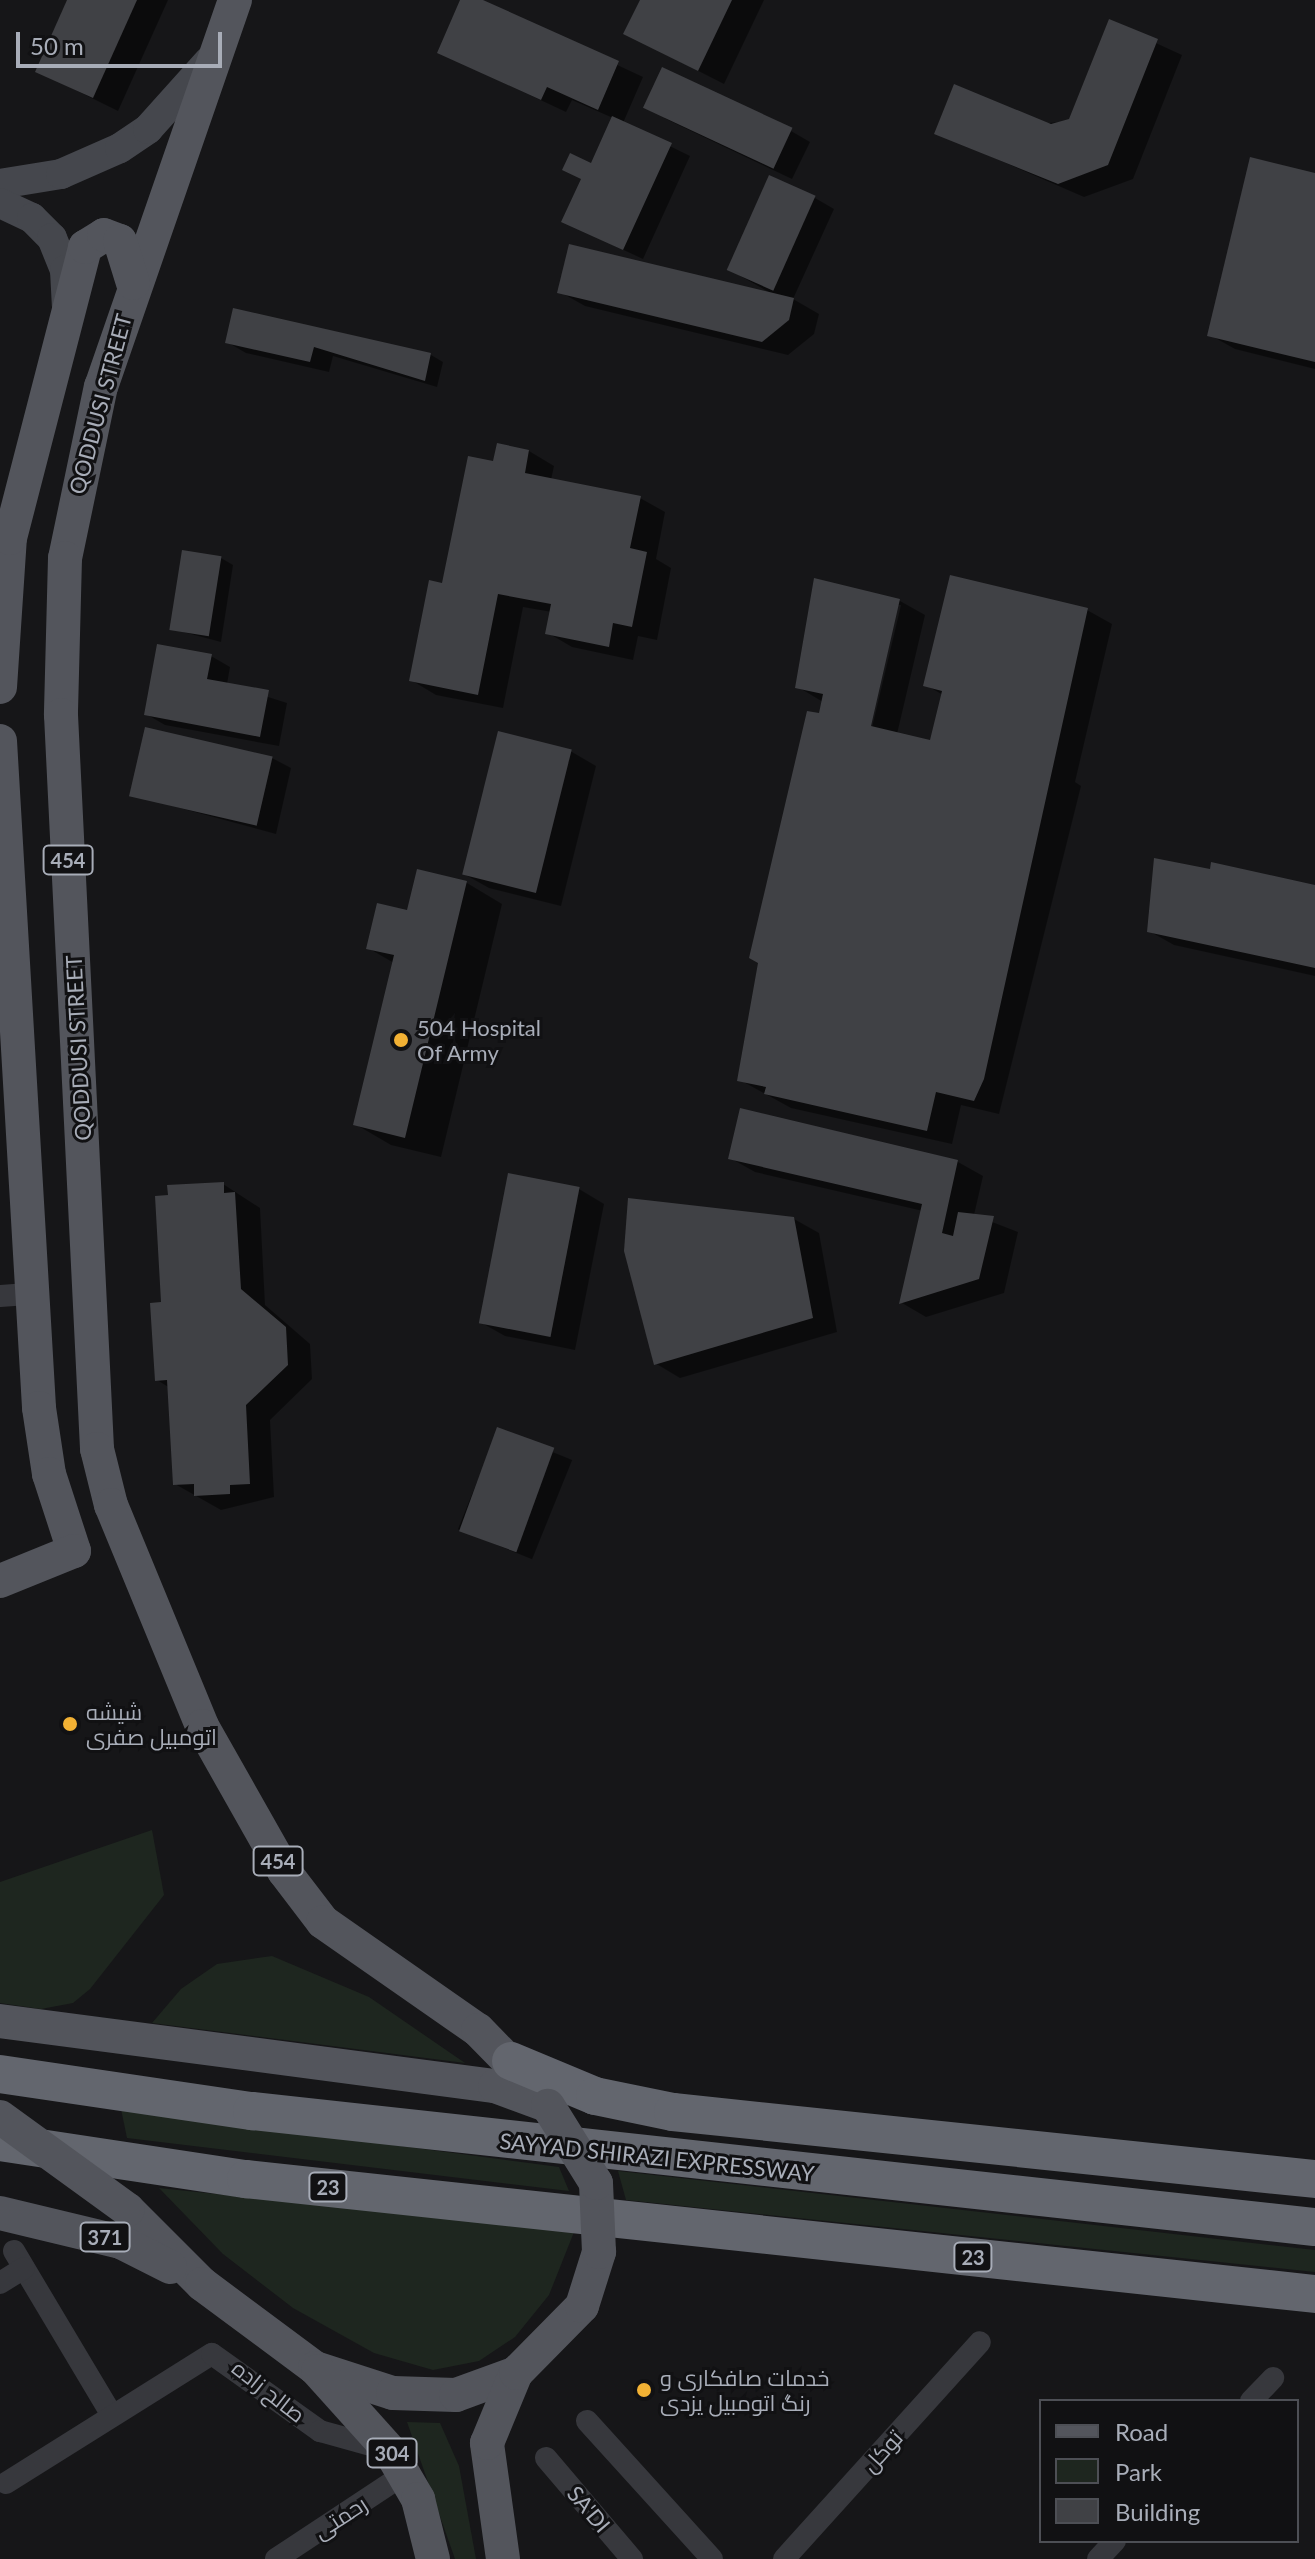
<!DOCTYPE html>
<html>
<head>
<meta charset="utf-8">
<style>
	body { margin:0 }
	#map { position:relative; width:1315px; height:2559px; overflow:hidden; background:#161618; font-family:Lato,Cairo,sans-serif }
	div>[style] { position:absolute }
	.green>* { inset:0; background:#1e261f }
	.shadow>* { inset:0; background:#0007; transform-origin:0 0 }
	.building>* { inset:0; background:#404145; transform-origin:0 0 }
	.street>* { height:22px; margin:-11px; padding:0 11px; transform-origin:11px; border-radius:11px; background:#37383d }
	.secondary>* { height:30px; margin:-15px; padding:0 15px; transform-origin:15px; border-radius:15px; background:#45474d }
	.primary>* { height:34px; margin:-17px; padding:0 17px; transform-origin:17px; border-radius:17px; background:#53555c }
	.highway>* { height:38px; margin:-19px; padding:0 19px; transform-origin:19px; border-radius:19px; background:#63666e }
	.primary-bridge>* { height:34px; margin:-17px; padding:0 17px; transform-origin:17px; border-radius:17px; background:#53555c }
	.dots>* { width:22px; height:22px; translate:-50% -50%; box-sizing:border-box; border:4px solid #111113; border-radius:50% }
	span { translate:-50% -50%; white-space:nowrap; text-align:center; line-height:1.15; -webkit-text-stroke:6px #111113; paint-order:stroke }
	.shield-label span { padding:2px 6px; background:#111113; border:2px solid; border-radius:6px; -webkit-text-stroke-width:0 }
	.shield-label { font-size:20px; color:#a8adb8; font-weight:700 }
	.street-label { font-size:22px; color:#a8adb8 }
	.poi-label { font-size:22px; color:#a8adb8 }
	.left { translate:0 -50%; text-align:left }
	.legend { position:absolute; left:1039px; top:2399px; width:260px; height:144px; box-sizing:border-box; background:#111113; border:2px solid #4d4f55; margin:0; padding:10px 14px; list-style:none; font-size:24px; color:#a8adb8 }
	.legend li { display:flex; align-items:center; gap:16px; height:40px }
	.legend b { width:40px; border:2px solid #4d4f55 }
	.scale { position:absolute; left:16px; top:32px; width:206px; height:36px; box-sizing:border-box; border:4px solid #a8adb8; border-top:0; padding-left:10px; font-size:24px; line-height:28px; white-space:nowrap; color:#a8adb8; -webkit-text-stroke:6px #111113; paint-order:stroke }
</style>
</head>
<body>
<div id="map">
	<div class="green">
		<div style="clip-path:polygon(152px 1830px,164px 1895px,90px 1989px,73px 2003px,41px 2009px,0 2003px,0 1882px)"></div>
		<div style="clip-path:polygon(272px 1956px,369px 1997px,465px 2063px,152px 2023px,181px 1989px,217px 1964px)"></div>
		<div style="clip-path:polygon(121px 2109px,559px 2167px,569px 2191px,127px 2138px)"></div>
		<div style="clip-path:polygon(618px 2171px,1315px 2250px,1315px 2272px,626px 2200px)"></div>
		<div style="clip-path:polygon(159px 2188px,574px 2232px,549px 2295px,515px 2337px,479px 2361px,433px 2370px,374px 2353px,293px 2308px,223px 2254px)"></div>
		<div style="clip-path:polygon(407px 2422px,440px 2423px,459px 2466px,476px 2559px,455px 2559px)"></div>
	</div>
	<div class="shadow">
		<div style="clip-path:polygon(69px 0,168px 0,118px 111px,37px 71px)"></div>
		<div style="clip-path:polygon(463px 0,478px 0,643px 77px,623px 123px,690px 156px,643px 259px,583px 231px,592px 165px,613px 118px,572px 100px,566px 112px,440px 53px)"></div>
		<div style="clip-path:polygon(642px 0,764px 0,724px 84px,626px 34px)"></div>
		<div style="clip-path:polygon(1110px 22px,1182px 55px,1133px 179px,1084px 197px,937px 133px,1071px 121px)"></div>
		<div style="clip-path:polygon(664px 118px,791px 131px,810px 142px,792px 179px)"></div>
		<div style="clip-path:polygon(1315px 175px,1315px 369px,1235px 349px,1210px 335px)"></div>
		<div style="clip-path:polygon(815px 198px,834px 209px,793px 299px,819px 314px,814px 334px,788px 355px,585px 306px,560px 292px,776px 296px,728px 269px)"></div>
		<div style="clip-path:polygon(234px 310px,431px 355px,443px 362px,437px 387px,333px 356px,329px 372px,246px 353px,227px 342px)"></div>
		<div style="clip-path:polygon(529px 451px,554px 466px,551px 480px,640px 498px,665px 512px,656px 559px,671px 568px,657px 640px,638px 636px,633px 660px,572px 647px,548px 633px,552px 612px,523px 607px,503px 708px,436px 695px,411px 680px,444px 585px,494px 463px)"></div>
		<div style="clip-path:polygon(221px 558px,233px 565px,221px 642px,172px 629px)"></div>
		<div style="clip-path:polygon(evenodd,815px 581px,900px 601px,925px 615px,897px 734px,932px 742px,943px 695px,926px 685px,1087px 610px,1112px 624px,1075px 782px,1081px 786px,999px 1114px,961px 1105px,952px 1144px,791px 1108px,740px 1080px,823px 702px,798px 687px,815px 581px,897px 605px,901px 605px,870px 736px,866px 735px,897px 605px)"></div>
		<div style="clip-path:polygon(211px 656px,230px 667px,227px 684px,287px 703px,279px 746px,165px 725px,146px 714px)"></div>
		<div style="clip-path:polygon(499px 734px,572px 752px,596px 766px,561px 906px,489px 888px,464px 874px)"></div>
		<div style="clip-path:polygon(272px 758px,291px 768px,276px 834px,132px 795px)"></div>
		<div style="clip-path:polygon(1155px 861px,1315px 890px,1315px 976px,1174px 945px,1149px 931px)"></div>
		<div style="clip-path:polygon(418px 871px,467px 883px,502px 904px,441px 1157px,391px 1145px,355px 1124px,394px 963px,368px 948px,408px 912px)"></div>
		<div style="clip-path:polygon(742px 1111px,958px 1162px,983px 1176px,974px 1215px,1018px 1232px,1004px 1293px,926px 1317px,902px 1303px,923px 1211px,755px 1172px,730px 1158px)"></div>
		<div style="clip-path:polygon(223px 1184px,260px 1208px,265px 1305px,310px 1344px,312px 1379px,270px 1420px,274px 1497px,221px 1510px,175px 1484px,170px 1388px,157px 1380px,163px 1304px)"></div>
		<div style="clip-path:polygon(579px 1189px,604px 1204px,575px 1350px,505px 1336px,480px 1322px)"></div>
		<div style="clip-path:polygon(794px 1219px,819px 1233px,837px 1332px,680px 1378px,655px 1363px)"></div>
		<div style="left:498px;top:1430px;width:80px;height:107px;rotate:22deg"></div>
	</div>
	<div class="building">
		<div style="clip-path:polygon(67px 0,137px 0,93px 98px,35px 72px)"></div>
		<div style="clip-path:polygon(460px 0,483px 0,619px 61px,598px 110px,547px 87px,541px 100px,437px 53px)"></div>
		<div style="clip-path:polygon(640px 0,732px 0,698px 71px,623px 34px)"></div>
		<div style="clip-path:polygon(1109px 19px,1158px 39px,1108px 165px,1058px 184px,934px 134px,954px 84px,1051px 124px,1069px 119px)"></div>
		<div style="left:662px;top:67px;width:144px;height:45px;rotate:25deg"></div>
		<div style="clip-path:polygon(612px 116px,672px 143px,623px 250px,561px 222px,581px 179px,562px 170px,570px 153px,591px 163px)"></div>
		<div style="clip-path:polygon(1250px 157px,1315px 173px,1315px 362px,1207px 336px)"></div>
		<div style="left:769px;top:175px;width:51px;height:104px;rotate:24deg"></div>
		<div style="clip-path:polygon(569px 244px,794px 298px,789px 320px,762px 342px,557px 293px)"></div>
		<div style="clip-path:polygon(233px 308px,431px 353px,425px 381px,314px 347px,310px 362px,225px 343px)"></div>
		<div style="clip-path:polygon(497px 443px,529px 450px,525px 473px,641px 496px,630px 548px,647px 552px,632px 627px,613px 623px,609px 647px,545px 634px,551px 604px,498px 594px,478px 695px,409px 681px,429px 580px,442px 583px,468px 456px,493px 461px)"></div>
		<div style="left:182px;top:550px;width:40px;height:81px;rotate:9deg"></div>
		<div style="clip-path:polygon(950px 575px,1088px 608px,984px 1079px,974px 1101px,936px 1092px,927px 1131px,764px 1094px,766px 1087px,737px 1081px,758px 963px,749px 958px,807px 711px,819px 713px,823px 694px,795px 688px,814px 578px,900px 599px,871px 726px,930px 740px,942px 691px,923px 686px)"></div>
		<div style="clip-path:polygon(157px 644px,212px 654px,207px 679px,269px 690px,260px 737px,144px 715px)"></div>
		<div style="left:145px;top:727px;width:131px;height:71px;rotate:13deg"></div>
		<div style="left:498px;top:731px;width:76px;height:148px;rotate:14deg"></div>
		<div style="clip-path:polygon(1154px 858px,1210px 869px,1211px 862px,1315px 885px,1315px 968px,1147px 932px)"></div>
		<div style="clip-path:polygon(417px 869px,467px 881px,405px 1138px,353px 1125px,394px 955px,366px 949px,377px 903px,407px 910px)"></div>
		<div style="clip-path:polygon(740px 1108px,958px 1160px,942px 1233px,953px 1236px,958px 1212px,994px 1216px,979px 1279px,899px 1304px,922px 1204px,728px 1159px)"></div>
		<div style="left:508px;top:1173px;width:73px;height:153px;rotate:11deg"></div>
		<div style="clip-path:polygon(224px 1182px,224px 1193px,235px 1192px,241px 1289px,286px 1327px,288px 1365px,246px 1405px,250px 1484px,230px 1485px,230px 1494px,194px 1496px,194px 1484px,173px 1485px,167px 1380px,155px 1381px,150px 1303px,161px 1302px,155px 1196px,168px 1195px,167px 1185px)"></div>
		<div style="clip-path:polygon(628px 1198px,794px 1217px,813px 1318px,654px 1365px,624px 1251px)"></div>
		<div style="left:497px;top:1427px;width:61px;height:111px;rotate:20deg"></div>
	</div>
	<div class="street">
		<div style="left:0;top:1296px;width:31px;rotate:-4deg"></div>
		<div style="left:14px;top:2251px;width:190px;rotate:59.2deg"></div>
		<div style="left:0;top:2283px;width:28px;rotate:-32deg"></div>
		<div style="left:1251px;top:2401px;width:32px;rotate:-46deg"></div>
		<div style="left:587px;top:2421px;width:186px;rotate:47.8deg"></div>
		<div style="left:546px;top:2458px;width:133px;rotate:49.6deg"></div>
		<div style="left:6px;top:2483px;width:243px;rotate:-32.1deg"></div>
		<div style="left:212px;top:2354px;width:133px;rotate:35.5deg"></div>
		<div style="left:320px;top:2431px;width:67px;rotate:15.5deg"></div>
		<div style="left:276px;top:2559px;width:152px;rotate:-33.5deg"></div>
		<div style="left:784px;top:2559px;width:292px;rotate:-47.9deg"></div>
		<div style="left:1098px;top:2559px;width:25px;rotate:-47deg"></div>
	</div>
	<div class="secondary">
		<div style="left:0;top:184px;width:62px;rotate:-9.3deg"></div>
		<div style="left:61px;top:174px;width:64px;rotate:-23.8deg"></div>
		<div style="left:120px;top:148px;width:34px;rotate:-34deg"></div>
		<div style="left:148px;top:129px;width:91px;rotate:-48.1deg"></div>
		<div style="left:0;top:203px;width:35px;rotate:25deg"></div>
		<div style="left:32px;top:218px;width:28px;rotate:45deg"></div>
		<div style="left:52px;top:238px;width:35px;rotate:68deg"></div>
		<div style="left:65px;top:270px;width:35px;rotate:87deg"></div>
	</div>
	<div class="primary">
		<div style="left:235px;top:0;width:409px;rotate:109.1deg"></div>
		<div style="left:101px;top:386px;width:176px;rotate:101.8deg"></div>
		<div style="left:65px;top:558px;width:157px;rotate:91.5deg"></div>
		<div style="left:61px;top:715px;width:735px;rotate:87.19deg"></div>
		<div style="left:97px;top:1449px;width:58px;rotate:76deg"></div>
		<div style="left:111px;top:1505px;width:239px;rotate:67.6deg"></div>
		<div style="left:202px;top:1726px;width:167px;rotate:60.5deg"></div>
		<div style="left:284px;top:1871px;width:64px;rotate:52.6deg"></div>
		<div style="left:323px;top:1922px;width:189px;rotate:34.9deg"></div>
		<div style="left:478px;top:2030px;width:71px;rotate:45.6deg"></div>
		<div style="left:0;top:687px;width:149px;rotate:-86.2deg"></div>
		<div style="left:10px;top:538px;width:301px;rotate:-75.5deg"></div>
		<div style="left:85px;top:247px;width:22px;rotate:-32deg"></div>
		<div style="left:104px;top:235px;width:17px;rotate:21deg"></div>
		<div style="left:120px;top:241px;width:44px;rotate:72.8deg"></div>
		<div style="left:0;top:741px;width:668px;rotate:86.65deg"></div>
		<div style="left:39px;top:1408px;width:67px;rotate:81.4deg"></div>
		<div style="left:49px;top:1474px;width:81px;rotate:72deg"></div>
		<div style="left:74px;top:1551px;width:80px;rotate:157.9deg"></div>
		<div style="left:0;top:2021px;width:499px;rotate:7.5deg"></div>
		<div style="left:495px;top:2086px;width:52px;rotate:20.2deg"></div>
		<div style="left:128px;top:2210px;width:105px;rotate:45deg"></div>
		<div style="left:202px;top:2284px;width:141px;rotate:36.6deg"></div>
		<div style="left:315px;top:2368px;width:82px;rotate:17.8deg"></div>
		<div style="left:393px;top:2393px;width:63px;rotate:1.8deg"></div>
		<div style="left:456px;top:2395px;width:64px;rotate:-20.1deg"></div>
		<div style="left:0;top:2213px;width:124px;rotate:13.5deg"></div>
		<div style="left:121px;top:2242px;width:55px;rotate:27deg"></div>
		<div style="left:318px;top:2371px;width:108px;rotate:48deg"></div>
		<div style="left:390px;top:2451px;width:56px;rotate:59.7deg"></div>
		<div style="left:418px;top:2499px;width:62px;rotate:76deg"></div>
		<div style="left:503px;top:2559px;width:117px;rotate:-97.9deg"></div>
		<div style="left:487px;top:2443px;width:76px;rotate:-67.5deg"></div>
	</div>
	<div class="highway">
		<div style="left:511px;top:2061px;width:91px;rotate:22.6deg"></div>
		<div style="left:595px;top:2096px;width:80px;rotate:11.6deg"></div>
		<div style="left:673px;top:2112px;width:645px;rotate:5.96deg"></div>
		<div style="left:0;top:2074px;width:255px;rotate:8.4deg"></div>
		<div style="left:252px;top:2111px;width:1069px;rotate:6.23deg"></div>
		<div style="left:0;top:2142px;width:249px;rotate:8.6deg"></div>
		<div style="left:246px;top:2179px;width:1075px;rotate:6.14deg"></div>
	</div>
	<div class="primary-bridge">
		<div style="left:0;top:2117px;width:158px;rotate:36deg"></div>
		<div style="left:516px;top:2373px;width:94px;rotate:-45.4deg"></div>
		<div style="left:582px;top:2306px;width:57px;rotate:-72.5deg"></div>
		<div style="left:599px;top:2252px;width:69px;rotate:-92.5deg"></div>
		<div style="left:596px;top:2183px;width:91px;rotate:-121.9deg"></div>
	</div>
	<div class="dots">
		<div style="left:401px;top:1040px;background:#f2b134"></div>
		<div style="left:70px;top:1724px;background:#f2b134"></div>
		<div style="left:644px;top:2390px;background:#f2b134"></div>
	</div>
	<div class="shield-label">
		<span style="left:68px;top:860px">454</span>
		<span style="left:278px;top:1861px">454</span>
		<span style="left:328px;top:2187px">23</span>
		<span style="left:105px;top:2237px">371</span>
		<span style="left:973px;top:2257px">23</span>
		<span style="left:392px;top:2453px">304</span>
	</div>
	<div class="street-label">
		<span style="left:100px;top:404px;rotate:-75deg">QODDUSI STREET</span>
		<span style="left:78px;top:1048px;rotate:-93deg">QODDUSI STREET</span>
		<span style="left:657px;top:2157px;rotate:6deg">SAYYAD SHIRAZI EXPRESSWAY</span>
		<span style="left:269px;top:2391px;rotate:38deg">صالح زاده</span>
		<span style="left:882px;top:2451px;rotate:-48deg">توکل</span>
		<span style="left:589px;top:2509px;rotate:50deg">SA'DI</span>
		<span style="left:340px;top:2517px;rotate:-33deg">رحمتی</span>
	</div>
	<div class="poi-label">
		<span class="left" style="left:417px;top:1040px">504 Hospital<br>Of Army</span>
		<span class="left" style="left:86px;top:1724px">شیشه<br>اتومبیل صفری</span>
		<span class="left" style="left:660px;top:2390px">خدمات صافکاری و<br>رنگ اتومبیل یزدی</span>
	</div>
	<ul class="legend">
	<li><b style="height:10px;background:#53555c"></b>Road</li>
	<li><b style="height:22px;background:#1e261f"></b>Park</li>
	<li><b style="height:22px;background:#404145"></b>Building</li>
	</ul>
	<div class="scale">50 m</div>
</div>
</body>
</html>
